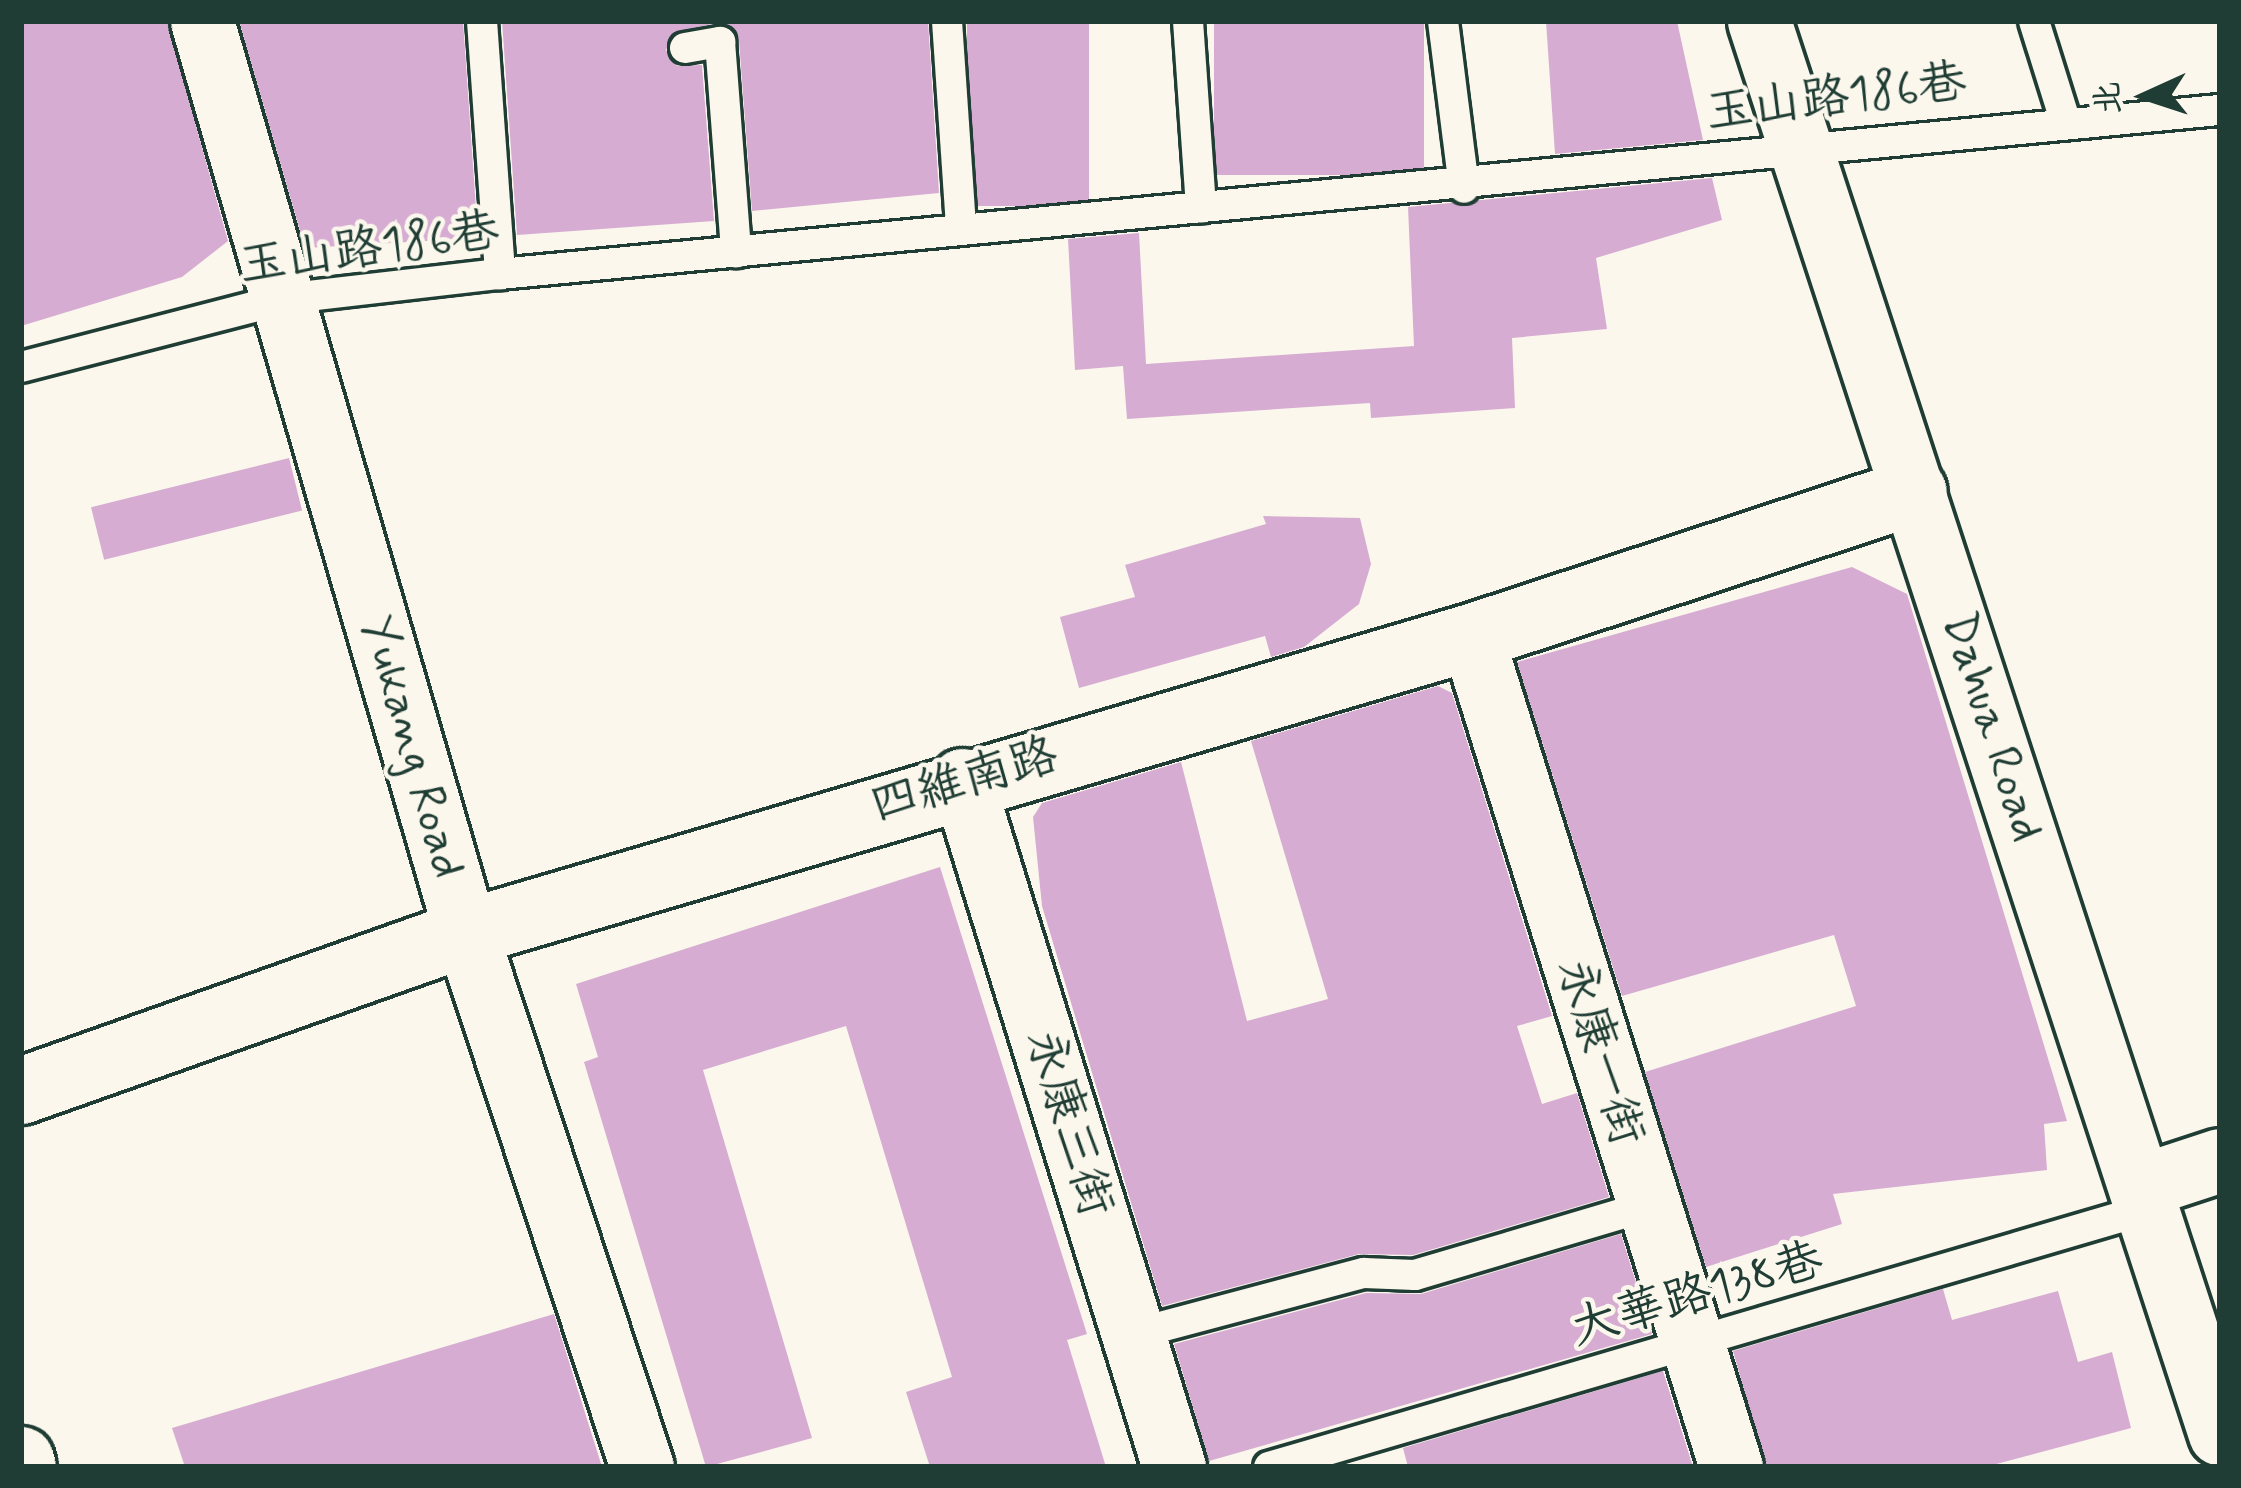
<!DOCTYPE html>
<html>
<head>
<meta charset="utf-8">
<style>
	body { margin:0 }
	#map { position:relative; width:2241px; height:1488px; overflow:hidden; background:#fbf7ec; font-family:Mynerve,"LXGW WenKai TC",sans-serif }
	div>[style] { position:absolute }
	.building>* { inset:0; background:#d6acd2; transform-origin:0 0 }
	.roads { filter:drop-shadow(3px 0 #1f3d34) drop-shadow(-3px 0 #1f3d34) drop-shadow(0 3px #1f3d34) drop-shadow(0 -3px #1f3d34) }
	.lane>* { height:30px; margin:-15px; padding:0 15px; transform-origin:15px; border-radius:15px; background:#fbf7ec }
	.street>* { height:63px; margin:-31.5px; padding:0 31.5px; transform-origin:31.5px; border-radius:31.5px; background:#fbf7ec }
	.secondary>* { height:66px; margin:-33px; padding:0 33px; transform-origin:33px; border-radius:33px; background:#fbf7ec }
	span { translate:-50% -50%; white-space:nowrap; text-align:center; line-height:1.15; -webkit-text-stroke:9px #fbf7ec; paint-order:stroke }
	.street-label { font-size:48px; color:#1f3d34 }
	.frame { position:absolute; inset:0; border:24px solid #1f3d34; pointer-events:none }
	.north { position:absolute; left:2085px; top:36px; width:120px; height:120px; -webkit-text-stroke:9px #fbf7ec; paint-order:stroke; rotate:267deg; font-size:33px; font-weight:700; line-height:48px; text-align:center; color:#1f3d34 }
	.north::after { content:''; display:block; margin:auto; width:42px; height:54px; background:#1f3d34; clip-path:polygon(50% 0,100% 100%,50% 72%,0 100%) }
</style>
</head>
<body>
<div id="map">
	<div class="building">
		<div style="clip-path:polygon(21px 21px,167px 21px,228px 241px,182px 277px,21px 326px)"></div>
		<div style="clip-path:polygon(239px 21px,463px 21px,478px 238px,305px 248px)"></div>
		<div style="clip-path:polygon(502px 21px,928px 21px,939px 193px,752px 211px,739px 41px,717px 23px,674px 32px,666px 50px,677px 66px,702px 65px,714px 221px,517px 235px)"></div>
		<div style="left:967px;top:21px;width:122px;height:185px"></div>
		<div style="left:1214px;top:21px;width:210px;height:154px"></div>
		<div style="clip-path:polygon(1546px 21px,1677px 21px,1703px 140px,1555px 154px)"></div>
		<div style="clip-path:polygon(1712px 178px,1722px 220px,1596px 258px,1607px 329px,1512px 338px,1515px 408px,1371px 418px,1370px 403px,1127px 419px,1123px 366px,1075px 370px,1068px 239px,1139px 233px,1146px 364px,1414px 346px,1408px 207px)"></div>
		<div style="left:289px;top:458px;width:54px;height:204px;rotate:76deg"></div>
		<div style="clip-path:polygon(1263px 516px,1360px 518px,1371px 564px,1359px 604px,1304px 647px,1271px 657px,1265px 636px,1079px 688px,1060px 617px,1135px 597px,1125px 565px,1266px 524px)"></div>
		<div style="clip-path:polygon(1852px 567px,1907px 594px,2067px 1121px,2044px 1124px,2047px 1170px,1833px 1194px,1842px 1224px,1706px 1267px,1645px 1072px,1856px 1006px,1834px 935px,1622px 996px,1517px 662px)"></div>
		<div style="clip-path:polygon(1438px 686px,1452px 693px,1552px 1016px,1517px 1026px,1542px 1104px,1577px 1093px,1609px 1197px,1413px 1255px,1359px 1254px,1162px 1306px,1042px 906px,1033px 817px,1042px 803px,1181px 762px,1247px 1021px,1328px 999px,1251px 741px)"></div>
		<div style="clip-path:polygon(940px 867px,1087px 1334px,1067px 1340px,1106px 1467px,930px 1467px,906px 1392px,952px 1377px,846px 1026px,703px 1070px,812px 1438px,706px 1467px,584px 1062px,598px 1057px,576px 984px)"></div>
		<div style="clip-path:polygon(1621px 1234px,1652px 1334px,1209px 1461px,1174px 1344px,1366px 1293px,1421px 1294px)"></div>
		<div style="clip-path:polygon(1943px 1289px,1952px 1320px,2058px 1291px,2078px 1362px,2112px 1352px,2131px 1428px,1985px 1467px,1766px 1467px,1733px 1351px)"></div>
		<div style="clip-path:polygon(554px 1314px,602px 1467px,185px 1467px,172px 1428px)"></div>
		<div style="clip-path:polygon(1663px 1371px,1693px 1467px,1408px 1467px,1403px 1448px)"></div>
	</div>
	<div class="roads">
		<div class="lane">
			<div style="left:482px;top:21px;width:254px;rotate:85.9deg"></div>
			<div style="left:947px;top:21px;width:206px;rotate:86.1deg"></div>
			<div style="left:1188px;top:21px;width:187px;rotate:86deg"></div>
			<div style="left:1443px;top:21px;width:168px;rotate:82.8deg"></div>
			<div style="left:2034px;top:21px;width:101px;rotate:72.6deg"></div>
			<div style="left:685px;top:48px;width:36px;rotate:-10deg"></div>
			<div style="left:720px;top:42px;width:211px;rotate:85.6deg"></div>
			<div style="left:21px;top:367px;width:271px;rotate:-14.5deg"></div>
			<div style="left:283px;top:299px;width:218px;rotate:-6.6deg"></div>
			<div style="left:500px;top:274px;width:1728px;rotate:-5.45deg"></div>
			<div style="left:1134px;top:1334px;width:238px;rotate:-14.9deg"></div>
			<div style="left:1364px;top:1273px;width:51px;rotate:2.2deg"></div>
			<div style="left:1415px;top:1275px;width:243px;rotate:-16.5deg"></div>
			<div style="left:1269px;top:1467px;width:919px;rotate:-16.36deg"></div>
		</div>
		<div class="street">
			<div style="left:202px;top:21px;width:949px;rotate:73.86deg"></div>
			<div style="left:466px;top:933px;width:562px;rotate:71.76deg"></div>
			<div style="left:1759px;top:21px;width:1486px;rotate:71.93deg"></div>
			<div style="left:1472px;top:637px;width:869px;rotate:72.67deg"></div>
			<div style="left:962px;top:780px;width:719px;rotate:72.85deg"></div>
			<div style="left:2144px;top:1185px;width:80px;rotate:-18.2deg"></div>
		</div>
		<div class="secondary">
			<div style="left:21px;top:1091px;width:472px;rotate:-19.5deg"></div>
			<div style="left:466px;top:933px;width:1049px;rotate:-16.4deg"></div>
			<div style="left:1472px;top:637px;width:465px;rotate:-18.2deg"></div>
			<div style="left:21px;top:1460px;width:7px;rotate:74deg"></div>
		</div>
	</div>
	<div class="street-label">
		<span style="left:1836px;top:98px;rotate:-7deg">玉山路186巷</span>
		<span style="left:369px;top:249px;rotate:-8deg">玉山路186巷</span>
		<span style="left:1992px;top:727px;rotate:72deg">Dahua Road</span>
		<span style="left:412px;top:747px;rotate:74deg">Yukang Road</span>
		<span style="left:964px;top:781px;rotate:-16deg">四維南路</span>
		<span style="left:1600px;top:1052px;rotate:73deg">永康一街</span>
		<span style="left:1069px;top:1123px;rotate:73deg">永康三街</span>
		<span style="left:1697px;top:1295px;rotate:-16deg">大華路138巷</span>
	</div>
	<div class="frame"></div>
	<div class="north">北</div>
</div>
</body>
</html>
